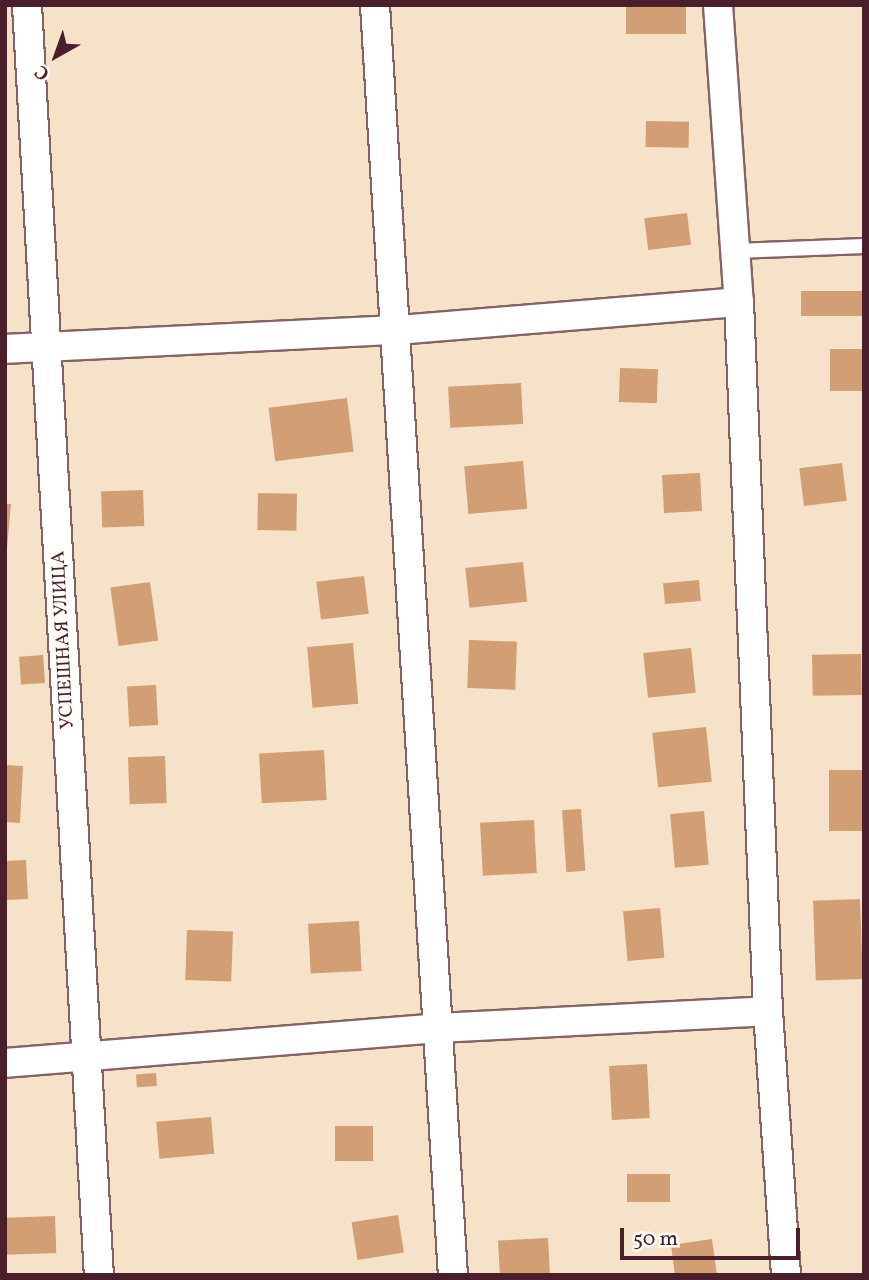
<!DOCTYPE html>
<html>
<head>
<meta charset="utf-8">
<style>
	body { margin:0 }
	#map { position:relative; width:869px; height:1280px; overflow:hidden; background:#f5e2c9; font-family:Vollkorn,serif }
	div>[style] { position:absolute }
	.building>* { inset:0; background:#d29e74; transform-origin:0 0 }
	.roads { filter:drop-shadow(2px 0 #866362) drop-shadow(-2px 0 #866362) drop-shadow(0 2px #866362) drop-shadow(0 -2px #866362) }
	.service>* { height:14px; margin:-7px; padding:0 7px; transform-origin:7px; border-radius:7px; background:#fff }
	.minor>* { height:28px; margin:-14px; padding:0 14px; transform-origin:14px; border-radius:14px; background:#fff }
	span { translate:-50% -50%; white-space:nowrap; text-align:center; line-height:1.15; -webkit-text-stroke:7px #fdfcf7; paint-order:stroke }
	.street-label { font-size:19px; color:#4a1f2b }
	.frame { position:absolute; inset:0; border:7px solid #4a1f2b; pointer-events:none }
	.north { position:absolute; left:21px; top:21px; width:70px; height:70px; -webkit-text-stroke:5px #fdfcf7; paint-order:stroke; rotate:220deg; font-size:19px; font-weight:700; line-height:28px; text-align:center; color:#4a1f2b }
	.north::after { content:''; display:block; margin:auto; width:24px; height:32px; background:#4a1f2b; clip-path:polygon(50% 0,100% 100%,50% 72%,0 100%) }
	.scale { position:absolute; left:620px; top:1228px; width:180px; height:32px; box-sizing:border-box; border:4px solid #4a1f2b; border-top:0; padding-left:9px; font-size:21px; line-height:24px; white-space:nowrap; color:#4a1f2b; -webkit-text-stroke:5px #fdfcf7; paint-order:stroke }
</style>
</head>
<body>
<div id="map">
	<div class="building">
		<div style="left:686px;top:5px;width:29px;height:60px;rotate:90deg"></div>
		<div style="left:646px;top:121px;width:43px;height:26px;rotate:1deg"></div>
		<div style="left:687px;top:213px;width:32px;height:43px;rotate:83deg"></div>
		<div style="left:864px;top:291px;width:25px;height:63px;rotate:90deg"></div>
		<div style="left:864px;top:349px;width:42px;height:34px;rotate:90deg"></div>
		<div style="left:620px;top:368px;width:38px;height:34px;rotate:2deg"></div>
		<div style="left:521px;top:383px;width:41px;height:73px;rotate:87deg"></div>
		<div style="left:347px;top:398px;width:54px;height:79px;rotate:83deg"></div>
		<div style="left:523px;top:461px;width:48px;height:59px;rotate:85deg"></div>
		<div style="left:842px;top:463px;width:38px;height:43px;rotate:83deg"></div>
		<div style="left:700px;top:473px;width:38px;height:38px;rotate:87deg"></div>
		<div style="left:143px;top:490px;width:36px;height:42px;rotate:88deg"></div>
		<div style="left:258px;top:493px;width:39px;height:37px;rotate:1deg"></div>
		<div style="clip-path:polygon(5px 504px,11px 504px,7px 548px,5px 548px)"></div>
		<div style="left:523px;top:562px;width:40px;height:58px;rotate:84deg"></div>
		<div style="left:364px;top:576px;width:38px;height:48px;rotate:83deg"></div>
		<div style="left:699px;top:580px;width:21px;height:36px;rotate:85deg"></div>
		<div style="left:150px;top:582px;width:59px;height:40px;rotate:82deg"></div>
		<div style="left:469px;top:640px;width:48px;height:48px;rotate:2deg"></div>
		<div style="left:353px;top:643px;width:61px;height:46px;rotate:85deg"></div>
		<div style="left:691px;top:648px;width:45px;height:48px;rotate:84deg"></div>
		<div style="left:861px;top:654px;width:41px;height:49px;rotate:89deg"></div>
		<div style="left:43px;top:655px;width:28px;height:24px;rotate:86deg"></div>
		<div style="left:156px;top:685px;width:40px;height:29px;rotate:87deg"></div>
		<div style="left:706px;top:727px;width:55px;height:54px;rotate:84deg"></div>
		<div style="left:324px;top:750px;width:50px;height:65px;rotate:87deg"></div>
		<div style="left:165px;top:756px;width:47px;height:37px;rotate:88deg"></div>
		<div style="clip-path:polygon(5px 765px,23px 766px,20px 823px,5px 822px)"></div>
		<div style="left:829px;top:770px;width:35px;height:61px"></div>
		<div style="left:581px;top:809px;width:62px;height:19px;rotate:86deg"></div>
		<div style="left:704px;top:811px;width:54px;height:34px;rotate:85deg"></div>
		<div style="left:534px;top:820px;width:53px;height:54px;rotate:87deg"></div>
		<div style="left:26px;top:860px;width:39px;height:21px;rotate:87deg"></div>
		<div style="left:860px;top:899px;width:80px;height:47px;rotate:88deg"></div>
		<div style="left:660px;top:908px;width:50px;height:37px;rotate:85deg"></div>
		<div style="left:359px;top:921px;width:50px;height:51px;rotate:87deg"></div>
		<div style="left:187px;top:930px;width:46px;height:50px;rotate:2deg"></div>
		<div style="left:647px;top:1064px;width:54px;height:38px;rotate:87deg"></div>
		<div style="left:156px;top:1073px;width:13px;height:20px;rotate:86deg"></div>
		<div style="left:211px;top:1117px;width:37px;height:55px;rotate:85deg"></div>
		<div style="left:335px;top:1126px;width:38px;height:35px"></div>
		<div style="left:627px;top:1174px;width:43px;height:28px"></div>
		<div style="left:398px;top:1215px;width:38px;height:47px;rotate:81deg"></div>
		<div style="left:55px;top:1216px;width:37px;height:50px;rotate:88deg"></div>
		<div style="left:548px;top:1238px;width:37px;height:50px;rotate:87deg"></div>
		<div style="clip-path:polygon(712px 1239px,717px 1275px,675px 1275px,671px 1245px)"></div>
	</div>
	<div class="roads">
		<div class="service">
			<div style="left:736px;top:251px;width:128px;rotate:-2.2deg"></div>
		</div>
		<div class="minor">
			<div style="left:27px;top:5px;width:1272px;rotate:86.76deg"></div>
			<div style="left:375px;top:5px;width:1272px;rotate:86.49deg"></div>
			<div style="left:718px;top:5px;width:298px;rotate:86deg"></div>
			<div style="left:739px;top:302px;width:710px;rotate:87.66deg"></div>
			<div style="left:768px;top:1011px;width:265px;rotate:86.1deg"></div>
			<div style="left:5px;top:349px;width:393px;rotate:-2.8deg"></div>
			<div style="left:398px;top:330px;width:342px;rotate:-4.7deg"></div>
			<div style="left:5px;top:1063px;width:433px;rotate:-4.6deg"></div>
			<div style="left:437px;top:1028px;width:331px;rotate:-2.9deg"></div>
		</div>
	</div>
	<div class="street-label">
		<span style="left:64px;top:640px;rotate:-93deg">УСПЕШНАЯ УЛИЦА</span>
	</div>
	<div class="frame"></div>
	<div class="north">С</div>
	<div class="scale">50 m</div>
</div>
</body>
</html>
